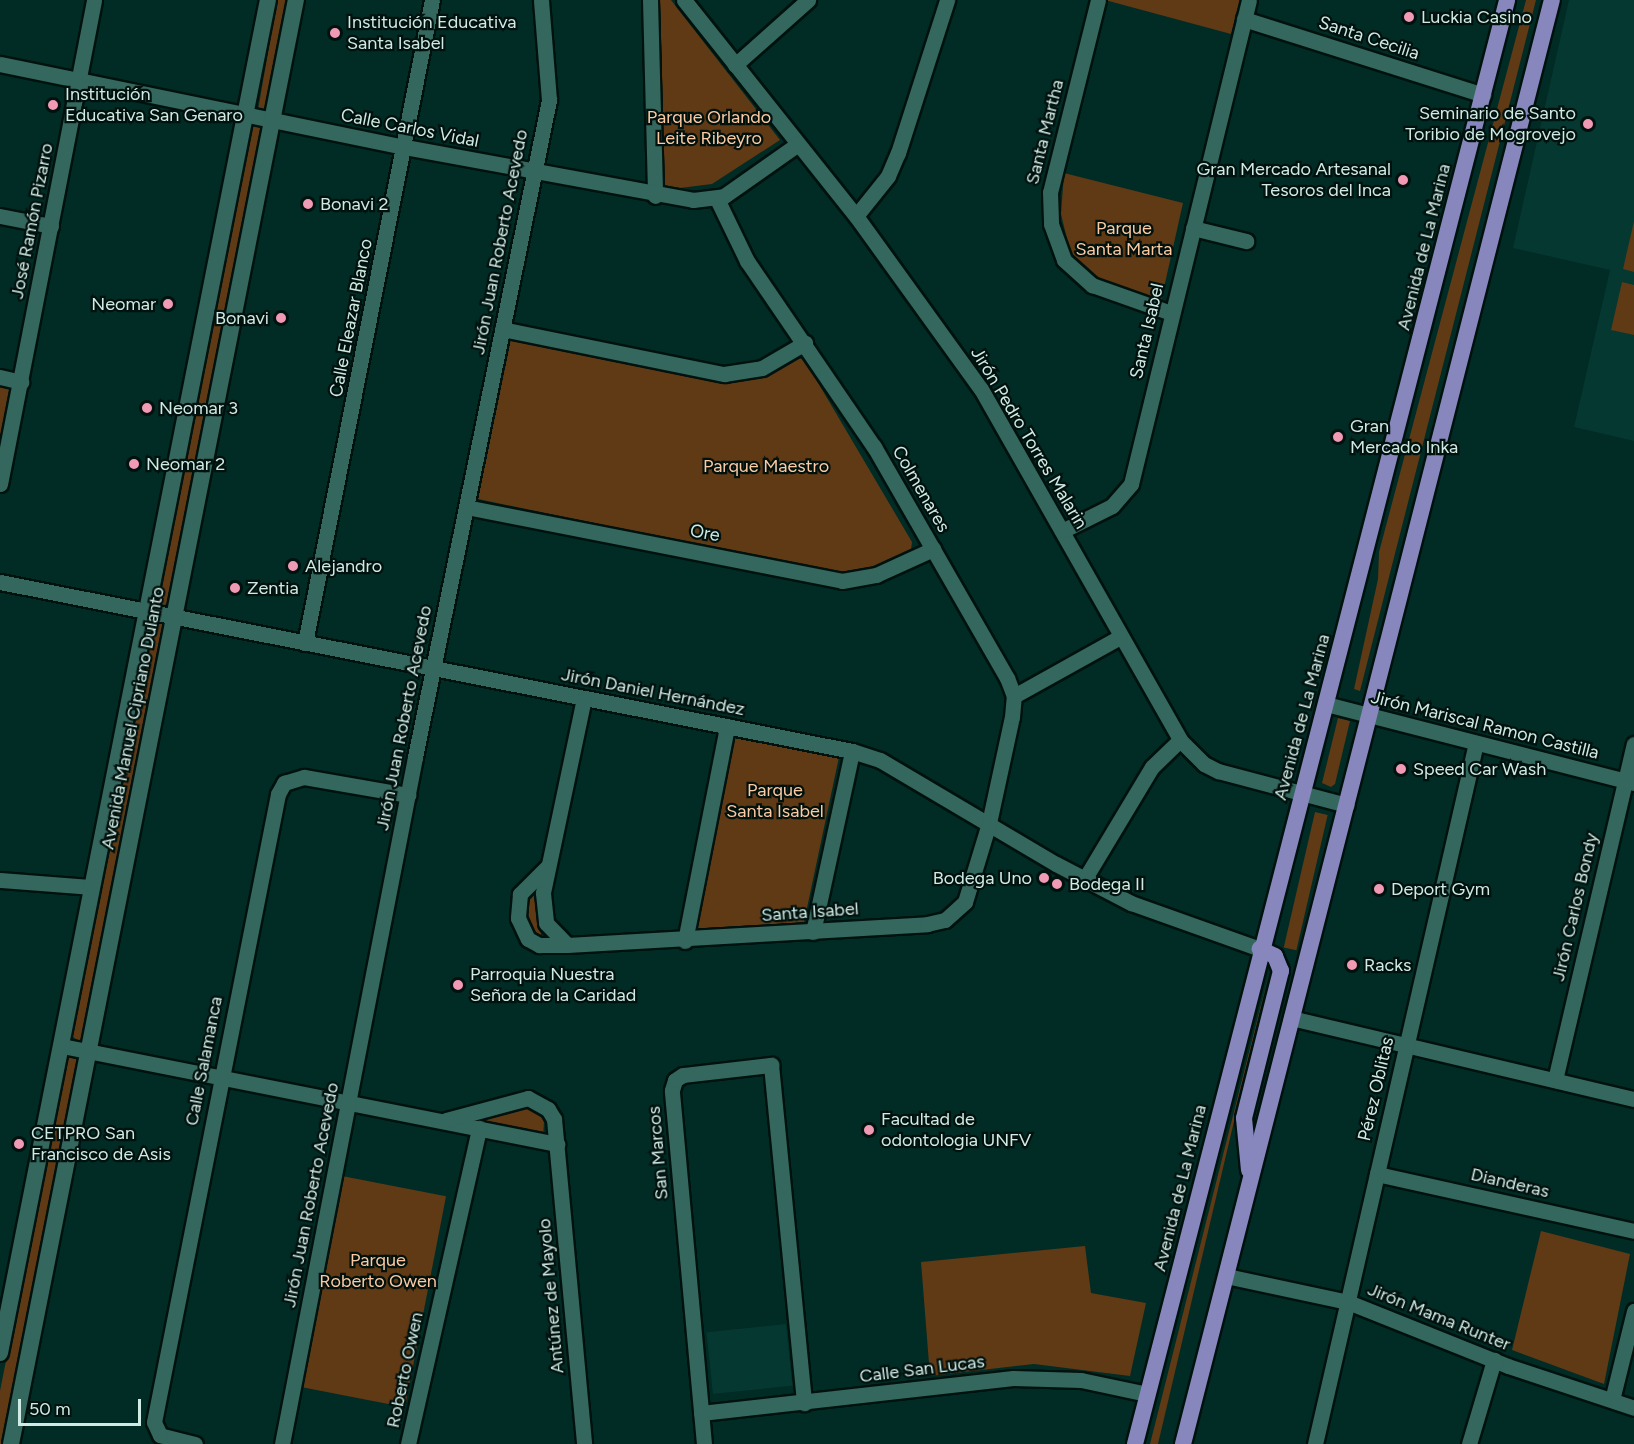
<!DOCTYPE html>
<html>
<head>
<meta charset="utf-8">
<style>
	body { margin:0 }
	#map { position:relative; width:1634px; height:1444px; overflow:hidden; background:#012b25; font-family:Figtree,sans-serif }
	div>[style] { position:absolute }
	.built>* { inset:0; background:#043830; transform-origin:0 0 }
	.green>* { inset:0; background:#603915; transform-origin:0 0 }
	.roads { filter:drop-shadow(2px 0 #00120e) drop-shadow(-2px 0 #00120e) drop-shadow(0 2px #00120e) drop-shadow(0 -2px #00120e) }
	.minor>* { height:15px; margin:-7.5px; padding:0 7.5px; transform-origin:7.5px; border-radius:7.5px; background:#34675e }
	.secondary>* { height:16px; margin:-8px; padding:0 8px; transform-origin:8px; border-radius:8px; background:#34675e }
	.primary>* { height:16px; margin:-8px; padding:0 8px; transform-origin:8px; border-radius:8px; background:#8787bd }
	.dots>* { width:16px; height:16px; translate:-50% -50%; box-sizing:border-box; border:3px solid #00110e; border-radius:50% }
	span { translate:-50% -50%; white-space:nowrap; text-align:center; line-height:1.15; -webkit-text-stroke:4.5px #00110e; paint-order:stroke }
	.poi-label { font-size:18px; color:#d0eae4 }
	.left { translate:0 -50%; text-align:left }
	.right { translate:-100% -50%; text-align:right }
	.street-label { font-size:18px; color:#d0eae4 }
	.park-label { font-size:18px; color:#fccaa3 }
	.scale { position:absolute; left:18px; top:1399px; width:123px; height:27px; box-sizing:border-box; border:3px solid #d0eae4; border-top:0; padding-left:8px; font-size:18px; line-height:21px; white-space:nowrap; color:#d0eae4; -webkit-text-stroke:4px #00110e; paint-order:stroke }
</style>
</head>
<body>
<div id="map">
	<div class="built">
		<div style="clip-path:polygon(1569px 0,1634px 0,1634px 441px,1574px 427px,1610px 270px,1513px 248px)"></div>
		<div style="left:786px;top:1324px;width:62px;height:80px;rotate:84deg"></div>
	</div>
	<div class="green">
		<div style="clip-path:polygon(277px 0,290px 0,268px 109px,258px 110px)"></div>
		<div style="clip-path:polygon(654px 0,671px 0,780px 140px,712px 184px,680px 188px,660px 186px)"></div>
		<div style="clip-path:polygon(1105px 0,1240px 0,1231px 34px)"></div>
		<div style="clip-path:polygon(1526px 0,1536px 0,1360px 691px,1354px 689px,1378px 579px,1379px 552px)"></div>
		<div style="clip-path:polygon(254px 126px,261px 126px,264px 132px,168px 604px,158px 606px,156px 601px,250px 128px)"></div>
		<div style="clip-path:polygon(1064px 173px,1183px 203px,1161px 301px,1122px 292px,1085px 273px,1071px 256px,1061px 214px)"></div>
		<div style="clip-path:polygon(1634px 221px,1634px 272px,1623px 269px)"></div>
		<div style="clip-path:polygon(1622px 282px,1634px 285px,1634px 335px,1611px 330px)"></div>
		<div style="clip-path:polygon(511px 339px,712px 379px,735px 381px,762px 375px,794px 358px,804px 359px,912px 542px,911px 550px,875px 568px,840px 574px,478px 499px)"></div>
		<div style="clip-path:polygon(0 386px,10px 388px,0 439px)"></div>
		<div style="clip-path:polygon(154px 621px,162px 622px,165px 628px,83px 1039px,78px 1041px,71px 1035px,150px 623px)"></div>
		<div style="clip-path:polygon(1338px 718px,1350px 721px,1335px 784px,1331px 787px,1322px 783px)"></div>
		<div style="clip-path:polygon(733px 736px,839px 757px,804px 922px,695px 931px)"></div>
		<div style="left:1315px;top:812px;width:13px;height:139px;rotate:13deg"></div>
		<div style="clip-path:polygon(534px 894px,541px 934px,540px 940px,531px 938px,522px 905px,525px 898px)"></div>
		<div style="clip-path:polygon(1269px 973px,1158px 1444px,1150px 1444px)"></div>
		<div style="clip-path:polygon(71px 1055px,78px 1058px,79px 1063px,3px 1444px,0 1444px,0 1391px,66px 1057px)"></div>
		<div style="clip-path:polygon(520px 1103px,538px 1109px,544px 1122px,543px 1138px,469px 1122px,470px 1118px)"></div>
		<div style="left:342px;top:1176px;width:106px;height:215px;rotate:11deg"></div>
		<div style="clip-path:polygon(1541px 1231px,1630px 1254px,1604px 1384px,1512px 1350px)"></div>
		<div style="clip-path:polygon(1085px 1246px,1091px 1293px,1146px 1303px,1130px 1376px,1034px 1364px,930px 1376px,921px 1262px)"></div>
	</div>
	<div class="roads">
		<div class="minor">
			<div style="left:650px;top:0;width:196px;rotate:88.5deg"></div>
			<div style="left:684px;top:0;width:276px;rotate:51.5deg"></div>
			<div style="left:856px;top:216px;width:213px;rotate:54.2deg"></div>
			<div style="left:981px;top:389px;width:403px;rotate:60.4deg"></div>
			<div style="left:1180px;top:740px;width:34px;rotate:45deg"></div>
			<div style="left:1204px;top:764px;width:16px;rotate:27deg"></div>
			<div style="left:1218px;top:771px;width:133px;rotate:14.8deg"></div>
			<div style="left:1098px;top:0;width:198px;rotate:104deg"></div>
			<div style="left:1050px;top:192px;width:32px;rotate:88deg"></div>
			<div style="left:1051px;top:224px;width:38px;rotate:70deg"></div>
			<div style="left:1064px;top:260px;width:38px;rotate:42deg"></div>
			<div style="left:1092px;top:285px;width:84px;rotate:19.5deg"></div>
			<div style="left:1244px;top:19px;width:251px;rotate:17.6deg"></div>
			<div style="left:0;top:64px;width:413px;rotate:11.6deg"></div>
			<div style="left:405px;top:147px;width:293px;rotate:10.4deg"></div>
			<div style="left:693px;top:200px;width:31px;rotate:-7deg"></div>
			<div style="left:724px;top:196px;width:90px;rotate:-35.1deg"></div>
			<div style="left:735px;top:65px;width:98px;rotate:-41.7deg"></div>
			<div style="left:0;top:216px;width:52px;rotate:11.1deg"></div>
			<div style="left:856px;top:216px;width:51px;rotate:-51.3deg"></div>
			<div style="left:888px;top:176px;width:25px;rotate:-67deg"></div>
			<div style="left:898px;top:153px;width:161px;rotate:-72.2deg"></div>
			<div style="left:1193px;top:228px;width:55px;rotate:13.8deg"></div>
			<div style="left:502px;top:329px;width:227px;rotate:11.5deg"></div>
			<div style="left:724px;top:374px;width:38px;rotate:-9deg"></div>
			<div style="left:762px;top:368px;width:50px;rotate:-30.2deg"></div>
			<div style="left:0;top:377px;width:22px;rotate:13deg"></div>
			<div style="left:0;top:484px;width:493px;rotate:-79deg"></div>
			<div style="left:466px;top:507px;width:383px;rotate:11.1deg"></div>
			<div style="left:842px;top:581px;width:35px;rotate:-10deg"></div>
			<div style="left:876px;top:575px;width:63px;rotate:-24.5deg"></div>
			<div style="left:1062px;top:531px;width:56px;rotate:-26.6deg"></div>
			<div style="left:1112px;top:506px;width:29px;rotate:-49deg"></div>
			<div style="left:1131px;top:484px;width:498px;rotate:-76.3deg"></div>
			<div style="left:0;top:582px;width:869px;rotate:11.22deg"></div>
			<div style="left:852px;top:751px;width:29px;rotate:18deg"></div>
			<div style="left:880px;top:760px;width:204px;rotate:30.6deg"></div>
			<div style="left:1056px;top:864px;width:85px;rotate:27.5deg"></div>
			<div style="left:1131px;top:903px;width:137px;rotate:19.6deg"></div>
			<div style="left:305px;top:643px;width:655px;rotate:-78.83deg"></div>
			<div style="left:1014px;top:696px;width:121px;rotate:-29.1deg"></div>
			<div style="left:584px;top:698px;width:199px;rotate:101.9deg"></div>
			<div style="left:543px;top:893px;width:30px;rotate:84deg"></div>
			<div style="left:546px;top:923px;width:30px;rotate:46deg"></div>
			<div style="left:567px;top:945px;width:361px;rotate:-3.3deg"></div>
			<div style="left:927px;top:924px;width:18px;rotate:-13deg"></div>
			<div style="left:945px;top:920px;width:27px;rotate:-42deg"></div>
			<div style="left:965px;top:902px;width:83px;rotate:-73.1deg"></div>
			<div style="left:989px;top:823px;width:108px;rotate:-77.8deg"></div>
			<div style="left:1012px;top:717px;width:21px;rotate:-85deg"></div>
			<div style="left:1014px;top:696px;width:19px;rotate:-111deg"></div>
			<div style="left:1007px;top:678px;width:267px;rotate:-119.9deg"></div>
			<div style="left:874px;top:447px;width:225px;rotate:-124.3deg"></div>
			<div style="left:747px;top:261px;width:69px;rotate:-115.8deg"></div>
			<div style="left:1326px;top:704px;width:318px;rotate:14.4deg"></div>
			<div style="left:548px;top:866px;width:40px;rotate:135deg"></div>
			<div style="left:520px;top:894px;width:24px;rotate:95deg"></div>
			<div style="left:518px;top:918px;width:23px;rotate:65deg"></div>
			<div style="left:528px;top:939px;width:13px;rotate:29deg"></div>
			<div style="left:539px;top:945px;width:28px"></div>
			<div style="left:0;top:880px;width:92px;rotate:4.4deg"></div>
			<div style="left:1084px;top:880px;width:132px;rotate:-59deg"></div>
			<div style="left:1152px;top:767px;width:39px;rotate:-44deg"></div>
			<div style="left:813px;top:932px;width:185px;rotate:-77.8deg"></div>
			<div style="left:685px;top:941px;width:219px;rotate:-78.9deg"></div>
			<div style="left:1291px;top:1018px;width:352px;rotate:13.3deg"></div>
			<div style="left:62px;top:1046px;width:505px;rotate:11.2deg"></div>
			<div style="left:1555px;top:1080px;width:345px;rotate:-76.8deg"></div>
			<div style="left:446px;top:1120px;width:85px;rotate:-15deg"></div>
			<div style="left:528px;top:1098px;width:23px;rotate:29deg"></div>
			<div style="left:548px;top:1109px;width:12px;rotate:59deg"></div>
			<div style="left:554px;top:1119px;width:326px;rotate:84.7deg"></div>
			<div style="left:1377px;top:1174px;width:263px;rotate:12.5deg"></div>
			<div style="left:1226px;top:1276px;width:125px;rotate:12deg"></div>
			<div style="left:1348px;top:1302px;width:172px;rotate:21.8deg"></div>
			<div style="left:1508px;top:1366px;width:133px;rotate:18.4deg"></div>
			<div style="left:1612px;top:1400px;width:92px;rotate:-76.1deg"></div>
			<div style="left:701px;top:1413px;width:314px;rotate:-6.4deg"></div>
			<div style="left:1013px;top:1378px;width:68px;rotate:1.7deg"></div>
			<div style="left:1081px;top:1380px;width:67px;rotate:12deg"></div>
			<div style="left:195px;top:1444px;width:36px;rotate:-166deg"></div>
			<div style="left:160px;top:1435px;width:14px;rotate:-115deg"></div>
			<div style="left:154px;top:1422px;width:640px;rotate:-78.83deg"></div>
			<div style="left:278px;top:794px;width:13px;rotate:-61deg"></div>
			<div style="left:284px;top:783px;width:21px;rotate:-17deg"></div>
			<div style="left:304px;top:777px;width:106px;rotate:9.8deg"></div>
			<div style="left:282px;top:1444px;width:700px;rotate:-79.04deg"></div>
			<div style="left:415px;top:757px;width:671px;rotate:-78.47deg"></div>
			<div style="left:549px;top:100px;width:100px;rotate:-94.6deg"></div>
			<div style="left:408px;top:1444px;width:324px;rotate:-77.3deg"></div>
			<div style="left:704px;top:1444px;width:355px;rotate:-95.2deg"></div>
			<div style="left:672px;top:1090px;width:10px;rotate:-73deg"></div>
			<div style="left:675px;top:1080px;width:9px;rotate:-32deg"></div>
			<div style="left:683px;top:1075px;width:89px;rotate:-6.5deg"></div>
			<div style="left:771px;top:1065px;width:340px;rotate:84.4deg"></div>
			<div style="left:1315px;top:1444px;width:719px;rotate:-77.07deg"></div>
			<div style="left:1469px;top:1444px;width:88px;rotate:-73.4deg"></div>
		</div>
		<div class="secondary">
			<div style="left:0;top:1353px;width:1379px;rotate:-78.8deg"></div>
			<div style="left:11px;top:1444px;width:1472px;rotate:-78.84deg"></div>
		</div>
		<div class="primary">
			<div style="left:1249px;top:1170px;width:52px;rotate:-95.5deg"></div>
			<div style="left:1244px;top:1118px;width:152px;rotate:-75.9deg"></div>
			<div style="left:1281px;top:971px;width:16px;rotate:-112deg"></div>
			<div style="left:1275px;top:956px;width:17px;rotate:-155deg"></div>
			<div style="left:1135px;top:1444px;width:1491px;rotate:-75.55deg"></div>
			<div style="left:1183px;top:1444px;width:1490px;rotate:-75.67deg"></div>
		</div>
	</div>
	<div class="dots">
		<div style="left:1409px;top:17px;background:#f09ab5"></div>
		<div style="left:335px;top:33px;background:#f09ab5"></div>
		<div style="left:53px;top:105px;background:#f09ab5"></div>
		<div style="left:1588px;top:124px;background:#f09ab5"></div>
		<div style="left:1403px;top:180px;background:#f09ab5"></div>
		<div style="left:308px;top:204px;background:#f09ab5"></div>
		<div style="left:168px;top:304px;background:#f09ab5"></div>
		<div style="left:281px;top:318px;background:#f09ab5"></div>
		<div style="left:147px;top:408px;background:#f09ab5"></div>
		<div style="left:1338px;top:437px;background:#f09ab5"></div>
		<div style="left:134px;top:464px;background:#f09ab5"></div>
		<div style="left:293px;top:566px;background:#f09ab5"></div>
		<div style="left:235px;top:588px;background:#f09ab5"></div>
		<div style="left:1401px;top:769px;background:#f09ab5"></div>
		<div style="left:1044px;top:878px;background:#f09ab5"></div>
		<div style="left:1057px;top:884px;background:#f09ab5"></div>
		<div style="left:1379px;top:889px;background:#f09ab5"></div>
		<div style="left:1352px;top:965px;background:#f09ab5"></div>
		<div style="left:458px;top:985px;background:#f09ab5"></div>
		<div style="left:869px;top:1130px;background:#f09ab5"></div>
		<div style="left:19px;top:1144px;background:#f09ab5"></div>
	</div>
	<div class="poi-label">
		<span class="left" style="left:1421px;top:17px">Luckia Casino</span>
		<span class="left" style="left:347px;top:33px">Institución Educativa<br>Santa Isabel</span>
		<span class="left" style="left:65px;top:105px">Institución<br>Educativa San Genaro</span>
		<span class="right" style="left:1576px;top:124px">Seminario de Santo<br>Toribio de Mogrovejo</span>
		<span class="right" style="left:1391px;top:180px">Gran Mercado Artesanal<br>Tesoros del Inca</span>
		<span class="left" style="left:320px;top:204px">Bonavi 2</span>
		<span class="right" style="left:156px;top:304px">Neomar</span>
		<span class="right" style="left:269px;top:318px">Bonavi</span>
		<span class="left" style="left:159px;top:408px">Neomar 3</span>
		<span class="left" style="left:1350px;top:437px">Gran<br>Mercado Inka</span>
		<span class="left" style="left:146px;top:464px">Neomar 2</span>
		<span class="left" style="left:305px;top:566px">Alejandro</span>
		<span class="left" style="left:247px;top:588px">Zentia</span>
		<span class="left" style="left:1413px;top:769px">Speed Car Wash</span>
		<span class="right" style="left:1032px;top:878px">Bodega Uno</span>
		<span class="left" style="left:1069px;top:884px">Bodega II</span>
		<span class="left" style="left:1391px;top:889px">Deport Gym</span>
		<span class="left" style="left:1364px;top:965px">Racks</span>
		<span class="left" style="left:470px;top:985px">Parroquia Nuestra<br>Señora de la Caridad</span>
		<span class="left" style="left:881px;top:1130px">Facultad de<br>odontologia UNFV</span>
		<span class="left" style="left:31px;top:1144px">CETPRO San<br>Francisco de Asis</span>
	</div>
	<div class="street-label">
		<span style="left:1369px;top:38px;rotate:18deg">Santa Cecilia</span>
		<span style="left:410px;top:128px;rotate:11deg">Calle Carlos Vidal</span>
		<span style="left:1045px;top:132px;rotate:-76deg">Santa Martha</span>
		<span style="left:32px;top:221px;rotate:-79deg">José Ramón Pizarro</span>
		<span style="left:500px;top:242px;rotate:-79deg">Jirón Juan Roberto Acevedo</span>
		<span style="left:1424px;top:247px;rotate:-76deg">Avenida de La Marina</span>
		<span style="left:351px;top:318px;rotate:-79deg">Calle Eleazar Blanco</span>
		<span style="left:1147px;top:331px;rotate:-77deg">Santa Isabel</span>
		<span style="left:1029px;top:438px;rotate:59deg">Jirón Pedro Torres Malarin</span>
		<span style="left:921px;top:489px;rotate:60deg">Colmenares</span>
		<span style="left:705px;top:533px;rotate:10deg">Ore</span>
		<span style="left:653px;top:692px;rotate:11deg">Jirón Daniel Hernández</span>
		<span style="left:1302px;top:717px;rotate:-75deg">Avenida de La Marina</span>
		<span style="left:133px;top:718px;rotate:-79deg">Avenida Manuel Cipriano Dulanto</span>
		<span style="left:404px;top:718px;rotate:-79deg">Jirón Juan Roberto Acevedo</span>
		<span style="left:1485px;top:725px;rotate:14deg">Jirón Mariscal Ramon Castilla</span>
		<span style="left:1575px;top:907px;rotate:-77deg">Jirón Carlos Bondy</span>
		<span style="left:810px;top:912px;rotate:-4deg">Santa Isabel</span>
		<span style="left:204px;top:1061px;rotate:-79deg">Calle Salamanca</span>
		<span style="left:1376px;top:1089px;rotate:-77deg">Pérez Oblitas</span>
		<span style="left:658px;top:1153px;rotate:-95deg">San Marcos</span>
		<span style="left:1510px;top:1183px;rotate:13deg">Dianderas</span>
		<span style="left:1180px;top:1188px;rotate:-76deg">Avenida de La Marina</span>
		<span style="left:311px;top:1195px;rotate:-79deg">Jirón Juan Roberto Acevedo</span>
		<span style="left:551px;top:1296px;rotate:-95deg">Antúnez de Mayolo</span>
		<span style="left:1439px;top:1317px;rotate:22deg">Jirón Mama Runter</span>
		<span style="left:922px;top:1369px;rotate:-7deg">Calle San Lucas</span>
		<span style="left:405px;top:1370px;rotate:-78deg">Roberto Owen</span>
	</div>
	<div class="park-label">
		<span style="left:709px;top:128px">Parque Orlando<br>Leite Ribeyro</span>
		<span style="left:1124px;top:239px">Parque<br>Santa Marta</span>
		<span style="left:766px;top:466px">Parque Maestro</span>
		<span style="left:775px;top:801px">Parque<br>Santa Isabel</span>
		<span style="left:378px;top:1271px">Parque<br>Roberto Owen</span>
	</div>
	<div class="scale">50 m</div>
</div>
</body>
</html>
